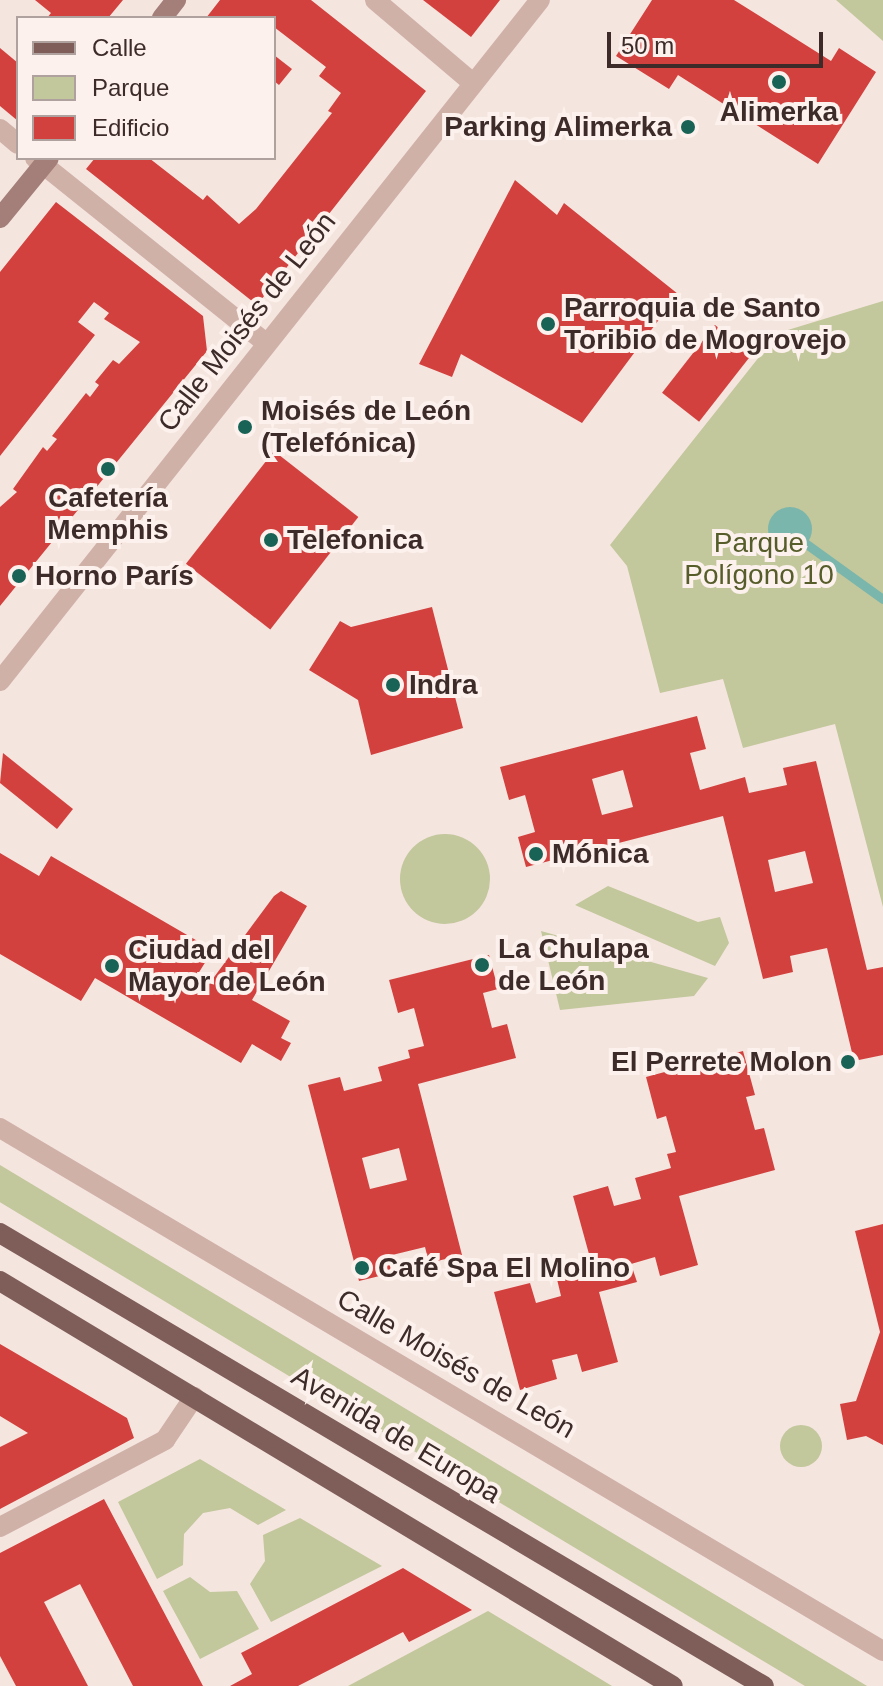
<!DOCTYPE html>
<html>
<head>
<meta charset="utf-8">
<style>
	body { margin:0 }
	#map { position:relative; width:883px; height:1686px; overflow:hidden; background:#f5e5df; font-family:Arial,sans-serif }
	div>[style] { position:absolute }
	.green>* { inset:0; background:#c2c79c; transform-origin:0 0 }
	.round { border-radius:50% }
	.water>* { inset:0; background:#7ab6ab }
	.stream>* { height:9px; margin:-4.5px; padding:0 4.5px; transform-origin:4.5px; border-radius:4.5px; background:#7ab6ab }
	.building>* { inset:0; background:#d3413f; transform-origin:0 0 }
	.street>* { height:20px; margin:-10px; padding:0 10px; transform-origin:10px; border-radius:10px; background:#d0b1a8 }
	.secondary>* { height:20px; margin:-10px; padding:0 10px; transform-origin:10px; border-radius:10px; background:#a47f79 }
	.primary>* { height:20px; margin:-10px; padding:0 10px; transform-origin:10px; border-radius:10px; background:#7f5d59 }
	.dots>* { width:22px; height:22px; translate:-50% -50%; box-sizing:border-box; border:4px solid #fcf1ec; border-radius:50% }
	span { translate:-50% -50%; white-space:nowrap; text-align:center; line-height:1.15; -webkit-text-stroke:8px #fcf1ec; paint-order:stroke }
	.poi-label { font-size:28px; color:#3c2b29; font-weight:700 }
	.right { translate:-100% -50%; text-align:right }
	.left { translate:0 -50%; text-align:left }
	.street-label { font-size:28px; color:#3c2b29 }
	.park-label { font-size:28px; color:#565d2a }
	.legend { position:absolute; left:16px; top:16px; width:260px; height:144px; box-sizing:border-box; background:#fcf1ec; border:2px solid #afa29e; margin:0; padding:10px 14px; list-style:none; font-size:24px; color:#3c2b29 }
	.legend li { display:flex; align-items:center; gap:16px; height:40px }
	.legend b { width:40px; border:2px solid #afa29e }
	.scale { position:absolute; left:607px; top:32px; width:216px; height:36px; box-sizing:border-box; border:4px solid #3c2b29; border-top:0; padding-left:10px; font-size:24px; line-height:28px; white-space:nowrap; color:#3c2b29; -webkit-text-stroke:6px #fcf1ec; paint-order:stroke }
</style>
</head>
<body>
<div id="map">
	<div class="green">
		<div style="clip-path:polygon(836px 0,883px 0,883px 41px)"></div>
		<div style="clip-path:polygon(883px 301px,883px 907px,835px 724px,743px 748px,723px 679px,660px 693px,627px 566px,610px 545px,778px 333px)"></div>
		<div class="round" style="left:400px;top:834px;width:90px;height:90px"></div>
		<div style="clip-path:polygon(608px 886px,698px 922px,720px 917px,729px 943px,715px 966px,575px 905px)"></div>
		<div style="clip-path:polygon(541px 931px,708px 978px,694px 996px,560px 1010px)"></div>
		<div style="left:0;top:1165px;width:1013px;height:32px;rotate:31deg"></div>
		<div class="round" style="left:780px;top:1425px;width:42px;height:42px"></div>
		<div style="clip-path:polygon(200px 1459px,286px 1510px,258px 1525px,230px 1508px,203px 1513px,184px 1534px,183px 1565px,157px 1579px,118px 1502px)"></div>
		<div style="clip-path:polygon(300px 1518px,382px 1566px,271px 1622px,250px 1584px,265px 1561px,263px 1535px)"></div>
		<div style="clip-path:polygon(190px 1577px,210px 1592px,237px 1591px,259px 1629px,200px 1659px,163px 1591px)"></div>
		<div style="clip-path:polygon(488px 1611px,612px 1686px,348px 1686px)"></div>
	</div>
	<div class="water">
		<div class="round" style="left:768px;top:507px;width:44px;height:44px"></div>
	</div>
	<div class="stream">
		<div style="left:805px;top:543px;width:96px;rotate:35.7deg"></div>
	</div>
	<div class="building">
		<div style="clip-path:polygon(35px 0,123px 0,108px 18px,47px 18px,51px 13px)"></div>
		<div style="clip-path:polygon(220px 0,311px 0,426px 91px,257px 305px,86px 169px,95px 158px,149px 158px,203px 200px,207px 195px,239px 224px,256px 209px,332px 113px,328px 111px,341px 93px,319px 76px,326px 67px,274px 27px,274px 18px,206px 18px)"></div>
		<div style="clip-path:polygon(423px 0,500px 0,471px 37px)"></div>
		<div style="clip-path:polygon(652px 0,734px 0,831px 61px,839px 48px,876px 72px,818px 164px,678px 75px,669px 89px,616px 56px)"></div>
		<div style="clip-path:polygon(0 48px,18px 63px,18px 121px,0 106px)"></div>
		<div style="clip-path:polygon(274px 55px,292px 69px,279px 85px,274px 81px)"></div>
		<div style="clip-path:polygon(515px 180px,557px 215px,564px 203px,678px 294px,582px 423px,461px 354px,452px 377px,419px 364px)"></div>
		<div style="clip-path:polygon(56px 202px,203px 316px,207px 351px,0 606px,0 507px,17px 492px,13px 489px,43px 447px,47px 451px,57px 439px,52px 436px,86px 393px,90px 397px,99px 385px,95px 382px,113px 360px,119px 364px,140px 342px,104px 319px,109px 313px,94px 302px,78px 322px,95px 335px,0 456px,0 272px)"></div>
		<div style="left:715px;top:325px;width:47px;height:86px;rotate:38deg"></div>
		<div style="left:274px;top:451px;width:107px;height:143px;rotate:38deg"></div>
		<div style="clip-path:polygon(432px 607px,463px 728px,371px 755px,358px 700px,309px 670px,340px 621px,351px 627px)"></div>
		<div style="clip-path:polygon(evenodd,697px 716px,706px 749px,690px 753px,700px 790px,745px 777px,749px 793px,787px 785px,783px 768px,816px 761px,867px 970px,883px 967px,883px 1055px,854px 1061px,827px 948px,790px 956px,793px 972px,763px 979px,723px 816px,526px 867px,518px 837px,535px 832px,525px 795px,509px 800px,500px 767px,697px 716px,623px 770px,633px 807px,602px 815px,592px 779px,623px 770px,697px 716px,805px 851px,813px 883px,775px 892px,768px 860px,805px 851px)"></div>
		<div style="clip-path:polygon(3px 753px,73px 809px,57px 829px,0 783px)"></div>
		<div style="clip-path:polygon(0 853px,39px 876px,51px 856px,213px 950px,196px 977px,209px 984px,274px 896px,281px 891px,307px 906px,252px 1000px,290px 1021px,281px 1038px,291px 1043px,281px 1061px,252px 1044px,241px 1063px,95px 978px,81px 1001px,0 954px)"></div>
		<div style="clip-path:polygon(evenodd,489px 955px,498px 989px,483px 993px,492px 1028px,507px 1024px,516px 1058px,418px 1084px,462px 1255px,429px 1263px,425px 1247px,388px 1256px,392px 1273px,359px 1281px,308px 1085px,340px 1077px,344px 1091px,382px 1081px,378px 1067px,410px 1058px,408px 1050px,424px 1046px,414px 1008px,398px 1013px,389px 980px,489px 955px,399px 1148px,407px 1180px,370px 1189px,362px 1158px,399px 1148px)"></div>
		<div style="clip-path:polygon(743px 1051px,755px 1095px,746px 1097px,755px 1130px,764px 1128px,775px 1170px,679px 1196px,698px 1265px,660px 1276px,655px 1257px,631px 1264px,637px 1282px,599px 1292px,618px 1362px,582px 1372px,577px 1354px,552px 1360px,557px 1379px,520px 1390px,494px 1292px,530px 1283px,536px 1303px,561px 1296px,556px 1275px,592px 1265px,573px 1196px,608px 1186px,614px 1206px,641px 1199px,635px 1178px,671px 1168px,667px 1154px,676px 1152px,666px 1116px,657px 1119px,646px 1077px)"></div>
		<div style="clip-path:polygon(883px 1224px,883px 1445px,866px 1436px,847px 1440px,840px 1404px,856px 1401px,880px 1332px,855px 1231px)"></div>
		<div style="clip-path:polygon(0 1344px,127px 1418px,134px 1438px,0 1509px,0 1447px,28px 1433px,0 1416px)"></div>
		<div style="clip-path:polygon(104px 1499px,203px 1686px,133px 1686px,80px 1584px,44px 1602px,88px 1686px,16px 1686px,0 1656px,0 1553px)"></div>
		<div style="clip-path:polygon(403px 1568px,472px 1610px,409px 1642px,403px 1632px,298px 1686px,230px 1686px,252px 1674px,241px 1653px)"></div>
	</div>
	<div class="street">
		<div style="left:375px;top:0;width:128px;rotate:40.3deg"></div>
		<div style="left:0;top:129px;width:23px;rotate:40deg"></div>
		<div style="left:35px;top:158px;width:296px;rotate:38.7deg"></div>
		<div style="left:0;top:681px;width:869px;rotate:-51.59deg"></div>
		<div style="left:0;top:1128px;width:1026px;rotate:30.64deg"></div>
		<div style="left:0;top:1527px;width:187px;rotate:-27.8deg"></div>
		<div style="left:165px;top:1440px;width:52px;rotate:-56deg"></div>
	</div>
	<div class="secondary">
		<div style="left:162px;top:18px;width:23px;rotate:-52deg"></div>
		<div style="left:0;top:218px;width:77px;rotate:-50.8deg"></div>
	</div>
	<div class="primary">
		<div style="left:0;top:1233px;width:888px;rotate:30.67deg"></div>
		<div style="left:0;top:1281px;width:785px;rotate:31.04deg"></div>
	</div>
	<div class="dots">
		<div style="left:779px;top:82px;background:#196356"></div>
		<div style="left:688px;top:127px;background:#196356"></div>
		<div style="left:548px;top:324px;background:#196356"></div>
		<div style="left:245px;top:427px;background:#196356"></div>
		<div style="left:108px;top:469px;background:#196356"></div>
		<div style="left:271px;top:540px;background:#196356"></div>
		<div style="left:19px;top:576px;background:#196356"></div>
		<div style="left:393px;top:685px;background:#196356"></div>
		<div style="left:536px;top:854px;background:#196356"></div>
		<div style="left:482px;top:965px;background:#196356"></div>
		<div style="left:112px;top:966px;background:#196356"></div>
		<div style="left:848px;top:1062px;background:#196356"></div>
		<div style="left:362px;top:1268px;background:#196356"></div>
	</div>
	<div class="poi-label">
		<span style="left:779px;top:112px">Alimerka</span>
		<span class="right" style="left:672px;top:127px">Parking Alimerka</span>
		<span class="left" style="left:564px;top:324px">Parroquia de Santo<br>Toribio de Mogrovejo</span>
		<span class="left" style="left:261px;top:427px">Moisés de León<br>(Telefónica)</span>
		<span style="left:108px;top:514px">Cafetería<br>Memphis</span>
		<span class="left" style="left:287px;top:540px">Telefonica</span>
		<span class="left" style="left:35px;top:576px">Horno París</span>
		<span class="left" style="left:409px;top:685px">Indra</span>
		<span class="left" style="left:552px;top:854px">Mónica</span>
		<span class="left" style="left:498px;top:965px">La Chulapa<br>de León</span>
		<span class="left" style="left:128px;top:966px">Ciudad del<br>Mayor de León</span>
		<span class="right" style="left:832px;top:1062px">El Perrete Molon</span>
		<span class="left" style="left:378px;top:1268px">Café Spa El Molino</span>
	</div>
	<div class="street-label">
		<span style="left:247px;top:322px;rotate:-52deg">Calle Moisés de León</span>
		<span style="left:456px;top:1364px;rotate:30deg">Calle Moisés de León</span>
		<span style="left:396px;top:1435px;rotate:31deg">Avenida de Europa</span>
	</div>
	<div class="park-label">
		<span style="left:759px;top:559px">Parque<br>Polígono 10</span>
	</div>
	<ul class="legend">
	<li><b style="height:10px;background:#7f5d59"></b>Calle</li>
	<li><b style="height:22px;background:#c2c79c"></b>Parque</li>
	<li><b style="height:22px;background:#d3413f"></b>Edificio</li>
	</ul>
	<div class="scale">50 m</div>
</div>
</body>
</html>
